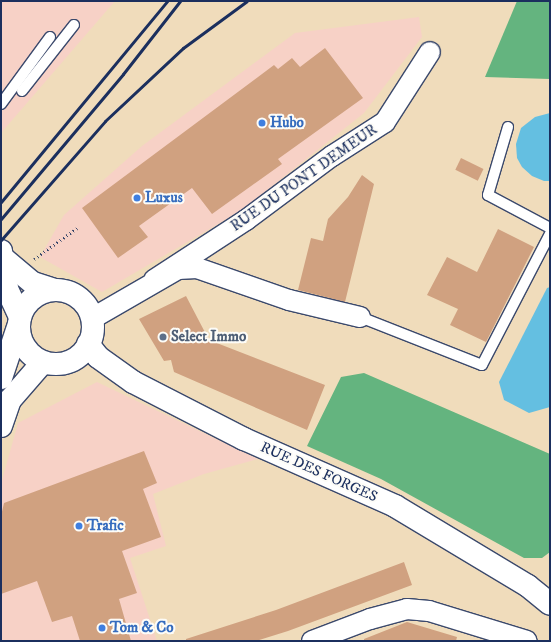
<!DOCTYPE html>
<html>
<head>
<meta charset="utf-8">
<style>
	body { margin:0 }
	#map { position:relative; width:551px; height:642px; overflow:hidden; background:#f0dcbb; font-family:"IM FELL DW Pica",serif }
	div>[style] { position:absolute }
	.built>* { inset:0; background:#f7d1c6 }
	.forest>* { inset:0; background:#64b47f }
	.water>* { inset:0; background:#64bfe1 }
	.building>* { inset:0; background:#d0a180; transform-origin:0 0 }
	.path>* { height:2.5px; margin-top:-1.25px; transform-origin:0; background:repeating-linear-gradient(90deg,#3b496c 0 1px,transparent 0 4px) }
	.roads { filter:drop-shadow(1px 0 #3b496c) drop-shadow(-1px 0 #3b496c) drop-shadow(0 1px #3b496c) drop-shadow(0 -1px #3b496c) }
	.lane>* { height:10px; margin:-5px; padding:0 5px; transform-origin:5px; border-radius:5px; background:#fff }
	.street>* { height:20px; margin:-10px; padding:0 10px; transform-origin:10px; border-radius:10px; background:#fff }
	.secondary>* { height:22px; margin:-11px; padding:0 11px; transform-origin:11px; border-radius:11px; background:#fff }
	.secondary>.ring { margin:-11px; padding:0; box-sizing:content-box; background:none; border:22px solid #fff; border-radius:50% }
	.rail>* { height:3px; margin:-1.5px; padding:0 1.5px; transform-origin:1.5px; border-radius:1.5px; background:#1b2f5e }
	.dots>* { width:11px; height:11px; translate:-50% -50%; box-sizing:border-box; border:2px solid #fdfcf7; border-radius:50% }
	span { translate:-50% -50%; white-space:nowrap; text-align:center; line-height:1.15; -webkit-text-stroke:4px #fdfcf7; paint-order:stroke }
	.shop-label { font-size:15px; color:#366cbe; font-weight:700 }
	.left { translate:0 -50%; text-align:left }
	.street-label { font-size:15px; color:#1b2f5e }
	.service-label { font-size:15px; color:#4e5e75; font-weight:700 }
	.frame { position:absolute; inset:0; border:2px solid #1b2f5e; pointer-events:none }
</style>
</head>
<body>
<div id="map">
	<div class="built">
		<div style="clip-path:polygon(1px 1px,115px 1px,1px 133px)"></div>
		<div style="clip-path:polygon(419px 17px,422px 37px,364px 113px,242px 210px,102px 292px,40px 257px,64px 215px,142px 146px,295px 33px)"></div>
		<div style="clip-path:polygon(97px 382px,258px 459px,204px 474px,153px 494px,166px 546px,130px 558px,157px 641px,1px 641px,1px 484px,18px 423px)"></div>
	</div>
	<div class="forest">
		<div style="clip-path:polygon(517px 1px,550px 1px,550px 79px,485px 77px)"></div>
		<div style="clip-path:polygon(364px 373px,550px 454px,550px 552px,542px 558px,524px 558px,381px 479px,307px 446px,341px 377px)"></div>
	</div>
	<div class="water">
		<div style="clip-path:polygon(550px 113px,550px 181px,544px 181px,532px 176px,522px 167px,517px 158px,516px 144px,521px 128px,535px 117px)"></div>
		<div style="clip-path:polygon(550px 287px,550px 407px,529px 413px,504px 400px,499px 382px,547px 288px)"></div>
	</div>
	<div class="building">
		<div style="clip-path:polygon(325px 48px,363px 98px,278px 159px,282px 164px,212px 214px,192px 188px,139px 226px,148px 237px,118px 258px,82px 208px,274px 65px,278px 69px,292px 58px,300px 67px)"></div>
		<div style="left:461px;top:158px;width:25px;height:13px;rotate:26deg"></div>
		<div style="clip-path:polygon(362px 175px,374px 184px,345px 302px,298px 290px,311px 238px,323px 241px,328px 219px,348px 197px)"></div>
		<div style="clip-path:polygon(498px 229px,534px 247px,486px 342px,450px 325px,458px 309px,427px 295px,447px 257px,477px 272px)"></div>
		<div style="clip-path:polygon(186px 296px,209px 340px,325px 385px,307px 430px,174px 372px,171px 360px,164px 361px,139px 319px)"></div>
		<div style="clip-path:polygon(144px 451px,157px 483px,143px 489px,161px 537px,122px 551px,137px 593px,119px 599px,131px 641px,80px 641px,72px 616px,52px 622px,37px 581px,1px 594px,1px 516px,4px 503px)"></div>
		<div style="clip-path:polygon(404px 562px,412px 585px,288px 631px,256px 641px,186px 641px,186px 639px,276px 610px)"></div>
		<div style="clip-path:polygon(407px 622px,457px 637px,456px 641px,364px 641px,364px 639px)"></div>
	</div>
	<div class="path">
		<div style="left:34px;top:259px;width:53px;rotate:-35.8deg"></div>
	</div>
	<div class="roads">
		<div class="lane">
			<div style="left:22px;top:91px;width:84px;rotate:-51.8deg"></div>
			<div style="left:1px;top:104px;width:83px;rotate:-53.8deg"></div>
			<div style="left:508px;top:127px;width:71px;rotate:106.4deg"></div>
			<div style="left:488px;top:195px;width:70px;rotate:28deg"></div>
			<div style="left:360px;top:317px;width:131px;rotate:21.5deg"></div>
			<div style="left:482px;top:365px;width:148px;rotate:-62.6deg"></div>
		</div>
		<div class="street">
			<div style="left:154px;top:280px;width:110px;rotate:-33.1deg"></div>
			<div style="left:246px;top:220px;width:107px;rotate:-36.7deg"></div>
			<div style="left:332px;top:156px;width:63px;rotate:-32.7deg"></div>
			<div style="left:385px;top:122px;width:83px;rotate:-57.3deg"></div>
			<div style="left:93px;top:318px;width:98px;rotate:-30deg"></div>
			<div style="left:178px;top:269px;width:19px;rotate:-3deg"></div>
			<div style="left:197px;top:268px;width:97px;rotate:19.2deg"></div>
			<div style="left:289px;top:300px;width:73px;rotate:13.5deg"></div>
			<div style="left:312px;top:641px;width:62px;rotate:-20.8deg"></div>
			<div style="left:370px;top:619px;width:38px;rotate:-15deg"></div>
			<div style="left:407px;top:609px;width:22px;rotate:5deg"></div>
			<div style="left:429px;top:611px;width:102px;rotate:17deg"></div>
		</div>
		<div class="secondary">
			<div style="left:1px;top:251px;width:38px;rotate:81deg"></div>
			<div style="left:7px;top:289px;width:31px;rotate:65deg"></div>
			<div style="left:4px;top:259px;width:38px;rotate:40deg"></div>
			<div style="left:33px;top:283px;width:22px;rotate:18deg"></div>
			<div class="ring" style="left:19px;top:290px;width:52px;height:52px"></div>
			<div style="left:88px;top:344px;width:16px;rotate:52deg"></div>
			<div style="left:98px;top:357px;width:43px;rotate:35.5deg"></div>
			<div style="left:133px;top:382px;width:125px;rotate:27.2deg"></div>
			<div style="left:244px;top:439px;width:165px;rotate:23.9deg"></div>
			<div style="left:395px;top:506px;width:155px;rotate:31deg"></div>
			<div style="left:528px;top:586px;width:28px;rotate:39deg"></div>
			<div style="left:1px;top:378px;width:57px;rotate:-71.6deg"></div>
			<div style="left:1px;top:426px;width:28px;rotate:-71deg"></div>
			<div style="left:10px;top:400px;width:50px;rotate:-49deg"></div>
		</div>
	</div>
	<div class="rail">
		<div style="left:1px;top:202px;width:261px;rotate:-50.4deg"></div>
		<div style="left:1px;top:219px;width:189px;rotate:-49.9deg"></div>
		<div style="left:123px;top:74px;width:93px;rotate:-52deg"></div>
		<div style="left:1px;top:240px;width:158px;rotate:-48.8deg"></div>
		<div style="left:105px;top:121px;width:107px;rotate:-43.1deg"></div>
		<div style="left:183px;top:48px;width:79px;rotate:-36.3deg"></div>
	</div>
	<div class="dots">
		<div style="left:262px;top:123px;background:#3f7fe0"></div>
		<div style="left:137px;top:198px;background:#3f7fe0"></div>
		<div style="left:163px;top:337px;background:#5c6f8a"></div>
		<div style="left:79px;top:526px;background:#3f7fe0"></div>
		<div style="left:102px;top:628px;background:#3f7fe0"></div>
	</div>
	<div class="shop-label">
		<span class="left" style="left:270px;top:123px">Hubo</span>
		<span class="left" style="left:145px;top:198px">Luxus</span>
		<span class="left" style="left:87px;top:526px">Trafic</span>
		<span class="left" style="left:110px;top:628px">Tom &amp; Co</span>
	</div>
	<div class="street-label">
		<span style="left:304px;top:178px;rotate:-35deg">RUE DU PONT DEMEUR</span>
		<span style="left:319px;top:472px;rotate:24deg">RUE DES FORGES</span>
	</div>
	<div class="service-label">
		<span class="left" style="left:171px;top:337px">Select Immo</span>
	</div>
	<div class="frame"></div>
</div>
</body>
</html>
